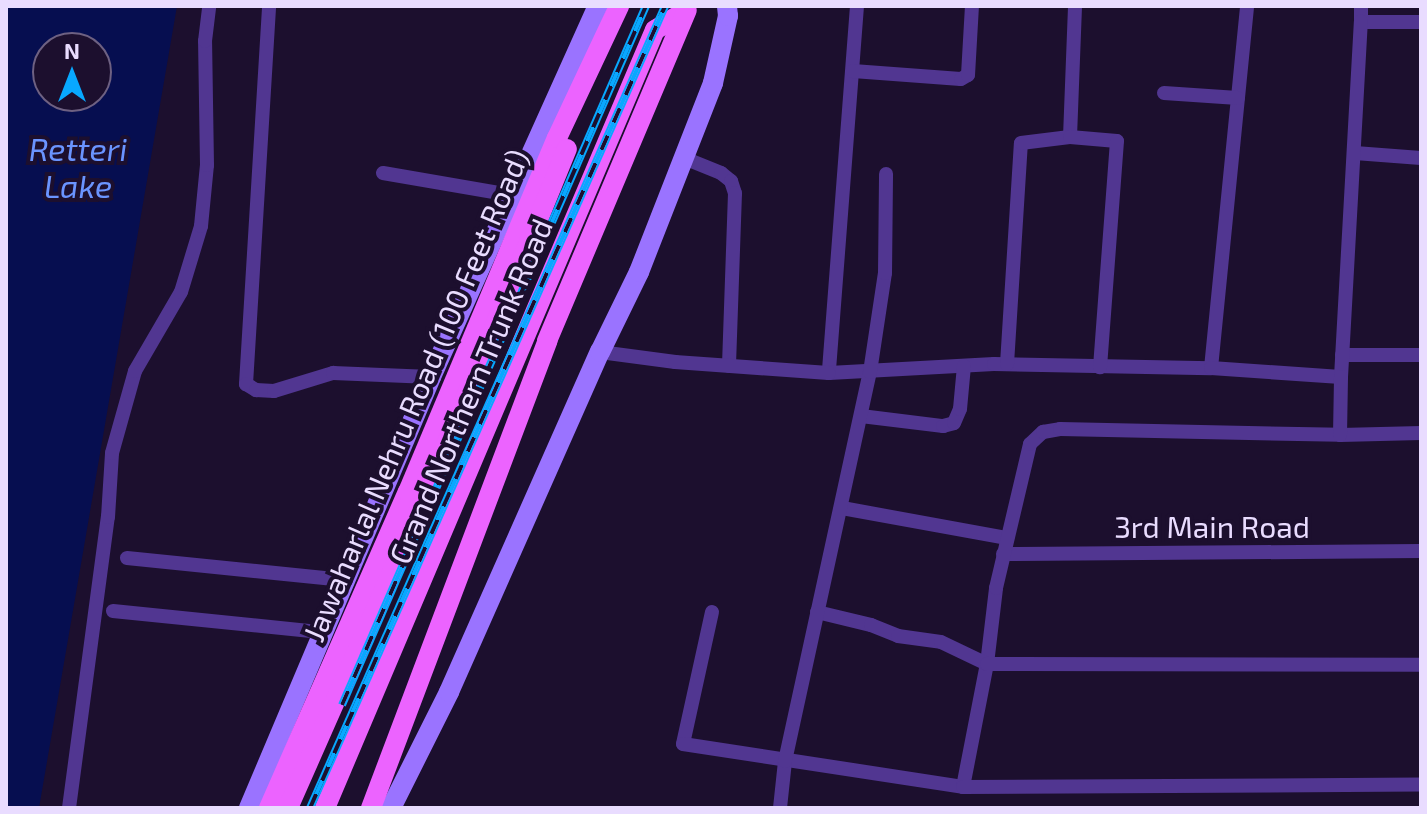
<!DOCTYPE html>
<html>
<head>
<meta charset="utf-8">
<style>
	body { margin:0 }
	#map { position:relative; width:1427px; height:814px; overflow:hidden; background:#1c0f2e; font-family:"Exo 2",sans-serif }
	div>[style] { position:absolute }
	.water>* { inset:0; background:#060e50 }
	.street>* { height:14px; margin:-7px; padding:0 7px; transform-origin:7px; border-radius:7px; background:#513691 }
	.secondary>* { height:20px; margin:-10px; padding:0 10px; transform-origin:10px; border-radius:10px; background:#9a73ff }
	.primary>* { height:20px; margin:-10px; padding:0 10px; transform-origin:10px; border-radius:10px; background:#ec63ff }
	.rail>* { height:8px; margin-top:-4px; transform-origin:0; background:repeating-linear-gradient(90deg,#1c0f2e 0 15px,#08a8ff 0 30px); box-sizing:border-box; border-block:2px solid #08a8ff }
	span { translate:-50% -50%; white-space:nowrap; text-align:center; line-height:1.15; -webkit-text-stroke:8px #1c0f2e; paint-order:stroke }
	.street-label { font-size:30px; color:#e9dcff }
	.water-label { font-size:32px; color:#6a94ff; font-style:italic }
	.frame { position:absolute; inset:0; border:8px solid #e9dcff; pointer-events:none }
	.north { position:absolute; left:32px; top:32px; width:80px; height:80px; box-sizing:border-box; background:#1c0f2e; border:2px solid #6e6182; border-radius:50%; rotate:0deg; font-size:22px; font-weight:700; line-height:32px; text-align:center; color:#e9dcff }
	.north::after { content:''; display:block; margin:auto; width:28px; height:36px; background:#08a8ff; clip-path:polygon(50% 0,100% 100%,50% 72%,0 100%) }
</style>
</head>
<body>
<div id="map">
	<div class="water">
		<div style="clip-path:polygon(evenodd,6px 6px,177px 6px,39px 808px,6px 808px,6px 6px,48px 48px,96px 48px,96px 96px,48px 96px,48px 48px)"></div>
	</div>
	<div class="street">
		<div style="left:857px;top:6px;width:368px;rotate:94.4deg"></div>
		<div style="left:829px;top:373px;width:165px;rotate:-3.1deg"></div>
		<div style="left:994px;top:364px;width:217px;rotate:1.1deg"></div>
		<div style="left:1211px;top:368px;width:364px;rotate:-84.3deg"></div>
		<div style="left:1361px;top:6px;width:16px;rotate:90deg"></div>
		<div style="left:1361px;top:22px;width:60px"></div>
		<div style="left:269px;top:8px;width:377px;rotate:93.5deg"></div>
		<div style="left:246px;top:384px;width:12px;rotate:31deg"></div>
		<div style="left:256px;top:390px;width:18px;rotate:3deg"></div>
		<div style="left:274px;top:391px;width:62px;rotate:-17deg"></div>
		<div style="left:333px;top:373px;width:98px;rotate:2.3deg"></div>
		<div style="left:853px;top:71px;width:108px;rotate:4.2deg"></div>
		<div style="left:961px;top:79px;width:8px;rotate:-30deg"></div>
		<div style="left:968px;top:75px;width:69px;rotate:-86.7deg"></div>
		<div style="left:1164px;top:93px;width:74px;rotate:3.9deg"></div>
		<div style="left:1070px;top:137px;width:131px;rotate:-87.8deg"></div>
		<div style="left:1355px;top:153px;width:66px;rotate:4.3deg"></div>
		<div style="left:684px;top:158px;width:40px;rotate:22deg"></div>
		<div style="left:721px;top:173px;width:13px;rotate:39deg"></div>
		<div style="left:731px;top:181px;width:13px;rotate:72deg"></div>
		<div style="left:735px;top:193px;width:173px;rotate:92deg"></div>
		<div style="left:383px;top:173px;width:130px;rotate:9.8deg"></div>
		<div style="left:600px;top:352px;width:76px;rotate:7.6deg"></div>
		<div style="left:675px;top:362px;width:154px;rotate:4.1deg"></div>
		<div style="left:1342px;top:355px;width:79px"></div>
		<div style="left:1007px;top:364px;width:221px;rotate:-86.4deg"></div>
		<div style="left:1021px;top:143px;width:49px;rotate:-7deg"></div>
		<div style="left:1070px;top:137px;width:47px;rotate:4.9deg"></div>
		<div style="left:1117px;top:141px;width:227px;rotate:94.3deg"></div>
		<div style="left:1211px;top:368px;width:130px;rotate:4deg"></div>
		<div style="left:1341px;top:377px;width:356px;rotate:-86.8deg"></div>
		<div style="left:861px;top:416px;width:83px;rotate:7deg"></div>
		<div style="left:943px;top:426px;width:11px;rotate:-15deg"></div>
		<div style="left:954px;top:423px;width:15px;rotate:-67deg"></div>
		<div style="left:960px;top:409px;width:43px;rotate:-84.7deg"></div>
		<div style="left:1340px;top:435px;width:81px;rotate:-1.4deg"></div>
		<div style="left:842px;top:508px;width:168px;rotate:10.3deg"></div>
		<div style="left:1003px;top:554px;width:418px;rotate:-0.4deg"></div>
		<div style="left:127px;top:558px;width:218px;rotate:5.8deg"></div>
		<div style="left:113px;top:611px;width:209px;rotate:5.8deg"></div>
		<div style="left:712px;top:612px;width:135px;rotate:102.4deg"></div>
		<div style="left:683px;top:744px;width:283px;rotate:8.7deg"></div>
		<div style="left:963px;top:787px;width:125px;rotate:-79deg"></div>
		<div style="left:987px;top:664px;width:77px;rotate:-83.2deg"></div>
		<div style="left:996px;top:588px;width:148px;rotate:-76.7deg"></div>
		<div style="left:1030px;top:444px;width:18px;rotate:-43deg"></div>
		<div style="left:1043px;top:432px;width:17px;rotate:-10deg"></div>
		<div style="left:1060px;top:429px;width:280px;rotate:1.2deg"></div>
		<div style="left:1340px;top:435px;width:58px;rotate:-89deg"></div>
		<div style="left:817px;top:612px;width:56px;rotate:13.5deg"></div>
		<div style="left:871px;top:625px;width:29px;rotate:22deg"></div>
		<div style="left:898px;top:636px;width:43px;rotate:7.9deg"></div>
		<div style="left:941px;top:642px;width:51px;rotate:25.6deg"></div>
		<div style="left:987px;top:664px;width:434px;rotate:0.1deg"></div>
		<div style="left:963px;top:787px;width:458px;rotate:-0.3deg"></div>
		<div style="left:69px;top:808px;width:294px;rotate:-82.4deg"></div>
		<div style="left:108px;top:517px;width:64px;rotate:-86.4deg"></div>
		<div style="left:112px;top:453px;width:85px;rotate:-74.3deg"></div>
		<div style="left:135px;top:371px;width:91px;rotate:-59.8deg"></div>
		<div style="left:181px;top:292px;width:69px;rotate:-73.1deg"></div>
		<div style="left:201px;top:226px;width:61px;rotate:-84.4deg"></div>
		<div style="left:207px;top:165px;width:124px;rotate:-90.9deg"></div>
		<div style="left:205px;top:41px;width:35px;rotate:-83deg"></div>
		<div style="left:780px;top:808px;width:47px;rotate:-83.9deg"></div>
		<div style="left:785px;top:761px;width:398px;rotate:-77.7deg"></div>
		<div style="left:870px;top:372px;width:100px;rotate:-81.4deg"></div>
		<div style="left:885px;top:273px;width:99px;rotate:-89.4deg"></div>
	</div>
	<div class="secondary">
		<div style="left:249px;top:808px;width:468px;rotate:-67.1deg"></div>
		<div style="left:431px;top:377px;width:407px;rotate:-65.8deg"></div>
		<div style="left:391px;top:808px;width:130px;rotate:-63.4deg"></div>
		<div style="left:449px;top:692px;width:372px;rotate:-66.1deg"></div>
		<div style="left:600px;top:352px;width:89px;rotate:-64deg"></div>
		<div style="left:639px;top:272px;width:203px;rotate:-68.6deg"></div>
		<div style="left:713px;top:83px;width:69px;rotate:-77.4deg"></div>
		<div style="left:728px;top:16px;width:10px;rotate:-96deg"></div>
	</div>
	<div class="primary">
		<div style="left:269px;top:808px;width:345px;rotate:-66.3deg"></div>
		<div style="left:408px;top:492px;width:384px;rotate:-67.2deg"></div>
		<div style="left:557px;top:138px;width:146px;rotate:-64.8deg"></div>
		<div style="left:288px;top:808px;width:338px;rotate:-66.2deg"></div>
		<div style="left:424px;top:499px;width:378px;rotate:-67.8deg"></div>
		<div style="left:325px;top:808px;width:845px;rotate:-67.02deg"></div>
		<div style="left:655px;top:30px;width:36px;rotate:-32deg"></div>
		<div style="left:371px;top:808px;width:499px;rotate:-69.3deg"></div>
		<div style="left:547px;top:341px;width:359px;rotate:-67.1deg"></div>
	</div>
	<div class="rail">
		<div style="left:342px;top:705px;width:762px;rotate:-66.5deg"></div>
		<div style="left:310px;top:808px;width:877px;rotate:-66.12deg"></div>
	</div>
	<div class="street-label">
		<span style="left:470px;top:391px;rotate:-67deg">Grand Northern Trunk Road</span>
		<span style="left:415px;top:395px;rotate:-67deg">Jawaharlal Nehru Road (100 Feet Road)</span>
		<span style="left:1212px;top:526px">3rd Main Road</span>
	</div>
	<div class="water-label">
		<span style="left:78px;top:167px">Retteri<br>Lake</span>
	</div>
	<div class="frame"></div>
	<div class="north">N</div>
</div>
</body>
</html>
